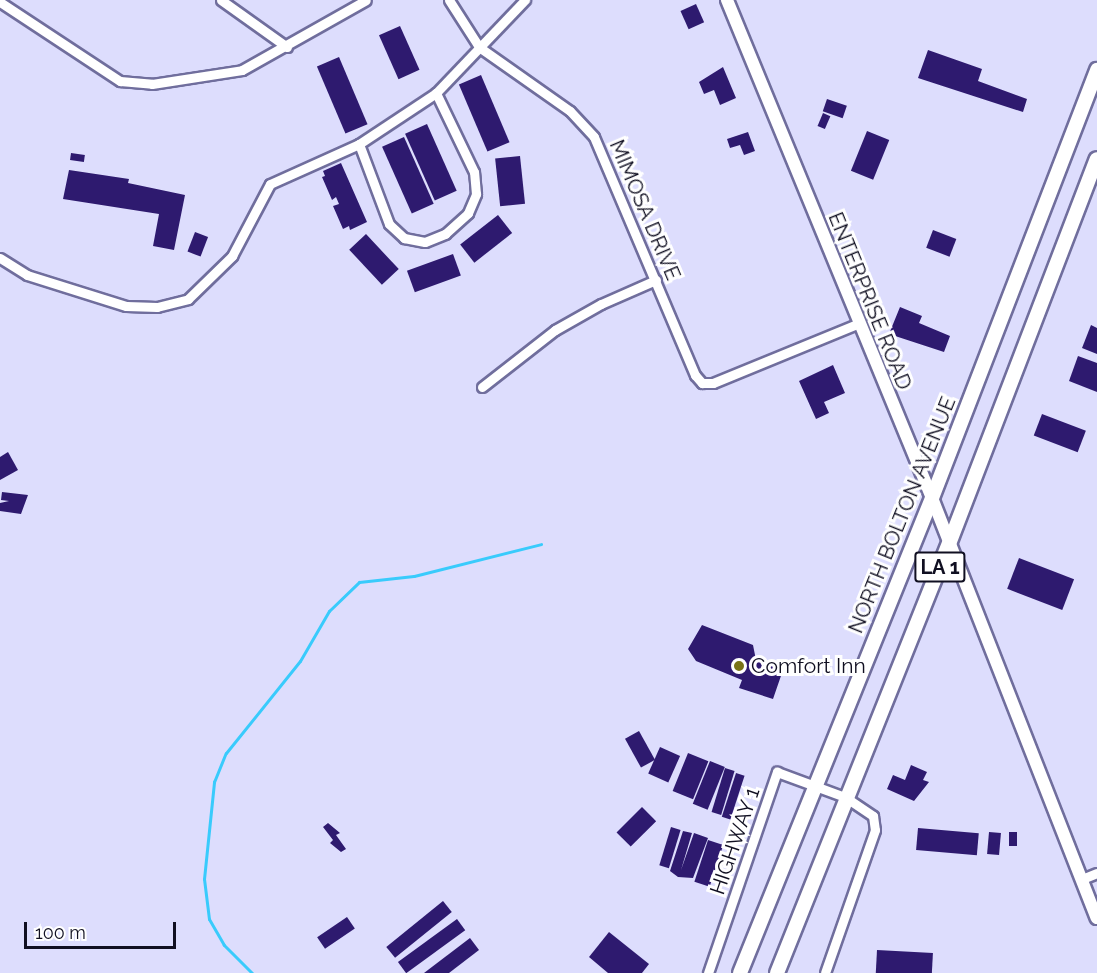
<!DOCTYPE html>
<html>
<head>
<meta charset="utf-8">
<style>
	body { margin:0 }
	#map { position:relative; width:1097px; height:973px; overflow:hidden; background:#ddddfd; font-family:Raleway,sans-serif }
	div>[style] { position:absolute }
	.stream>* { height:3px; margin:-1.5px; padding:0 1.5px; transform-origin:1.5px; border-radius:1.5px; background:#39cbfc }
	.building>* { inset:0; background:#2e1a6f; transform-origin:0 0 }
	.roads { filter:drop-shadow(2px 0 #706e9d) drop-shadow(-2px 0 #706e9d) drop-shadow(0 2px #706e9d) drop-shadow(0 -2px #706e9d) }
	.street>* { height:9px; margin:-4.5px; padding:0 4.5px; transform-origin:4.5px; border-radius:4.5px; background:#fff }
	.secondary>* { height:12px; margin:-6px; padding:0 6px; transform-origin:6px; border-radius:6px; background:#fff }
	.primary>* { height:14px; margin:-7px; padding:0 7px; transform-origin:7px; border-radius:7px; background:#fff }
	.dots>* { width:16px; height:16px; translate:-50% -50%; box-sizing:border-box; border:3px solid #fff; border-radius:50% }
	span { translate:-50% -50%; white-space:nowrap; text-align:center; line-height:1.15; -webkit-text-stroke:6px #fff; paint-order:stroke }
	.shield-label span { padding:2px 4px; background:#fff; border:2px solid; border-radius:4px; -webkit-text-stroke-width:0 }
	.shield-label { font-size:20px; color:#100f21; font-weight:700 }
	.street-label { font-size:21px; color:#100f21 }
	.poi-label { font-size:21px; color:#100f21 }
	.left { translate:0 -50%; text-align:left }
	.scale { position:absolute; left:24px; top:922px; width:152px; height:27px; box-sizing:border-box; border:3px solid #100f21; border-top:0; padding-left:8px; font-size:18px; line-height:21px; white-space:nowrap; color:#100f21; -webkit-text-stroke:4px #fff; paint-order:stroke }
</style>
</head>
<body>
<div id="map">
	<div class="stream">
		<div style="left:252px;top:973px;width:40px;rotate:-135deg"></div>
		<div style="left:224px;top:945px;width:30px;rotate:-120deg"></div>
		<div style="left:209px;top:919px;width:40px;rotate:-97.1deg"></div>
		<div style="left:204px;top:879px;width:98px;rotate:-84.1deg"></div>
		<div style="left:214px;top:782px;width:31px;rotate:-68deg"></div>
		<div style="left:226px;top:753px;width:118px;rotate:-51.2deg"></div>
		<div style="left:300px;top:661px;width:58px;rotate:-59.9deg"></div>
		<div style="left:329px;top:611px;width:42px;rotate:-44deg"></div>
		<div style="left:359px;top:582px;width:55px;rotate:-6.2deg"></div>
		<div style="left:414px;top:576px;width:131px;rotate:-14.1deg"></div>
	</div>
	<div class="building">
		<div style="left:696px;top:4px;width:20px;height:17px;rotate:66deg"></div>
		<div style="left:400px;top:26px;width:48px;height:23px;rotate:66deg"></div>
		<div style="clip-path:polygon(928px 50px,982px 69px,978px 81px,1027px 99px,1023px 112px,918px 78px)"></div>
		<div style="left:339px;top:57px;width:73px;height:24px;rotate:67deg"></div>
		<div style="clip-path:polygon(723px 67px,736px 98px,720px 105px,714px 90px,704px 94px,699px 82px)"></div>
		<div style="left:481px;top:75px;width:73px;height:24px;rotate:67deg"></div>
		<div style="left:827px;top:99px;width:21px;height:13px;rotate:19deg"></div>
		<div style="left:823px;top:113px;width:8px;height:14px;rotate:23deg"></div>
		<div style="left:427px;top:124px;width:73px;height:24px;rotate:66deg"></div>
		<div style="left:867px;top:131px;width:24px;height:43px;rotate:22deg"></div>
		<div style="clip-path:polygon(748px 132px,755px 151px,744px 155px,740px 145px,730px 148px,727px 139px)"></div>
		<div style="left:404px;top:137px;width:73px;height:24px;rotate:66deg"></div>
		<div style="left:71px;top:153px;width:14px;height:7px;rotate:8deg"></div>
		<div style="left:520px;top:156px;width:48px;height:25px;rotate:84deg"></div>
		<div style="clip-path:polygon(341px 163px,367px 222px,350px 230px,349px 226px,343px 229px,333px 206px,339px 204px,336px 197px,332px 200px,322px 177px,325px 176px,323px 171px)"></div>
		<div style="clip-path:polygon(69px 170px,129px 179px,128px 183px,185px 195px,174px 250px,153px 246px,159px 214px,63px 199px)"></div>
		<div style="left:498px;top:215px;width:23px;height:48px;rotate:52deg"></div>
		<div style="left:933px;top:230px;width:25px;height:19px;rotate:21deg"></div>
		<div style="left:195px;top:232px;width:14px;height:21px;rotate:21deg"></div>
		<div style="left:366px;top:234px;width:48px;height:23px;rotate:47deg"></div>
		<div style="left:453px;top:254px;width:23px;height:49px;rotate:70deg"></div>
		<div style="clip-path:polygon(900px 307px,922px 316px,919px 323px,950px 336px,944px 352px,889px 334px)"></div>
		<div style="clip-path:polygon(1091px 325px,1097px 328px,1097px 354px,1082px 348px)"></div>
		<div style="clip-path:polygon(1078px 356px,1097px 363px,1097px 392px,1069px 381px)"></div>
		<div style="clip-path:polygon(833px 365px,845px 393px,824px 402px,829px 413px,816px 419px,799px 381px)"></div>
		<div style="left:1042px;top:414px;width:47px;height:23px;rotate:21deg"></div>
		<div style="clip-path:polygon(8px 452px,18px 470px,0 480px,0 457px)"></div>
		<div style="clip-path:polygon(2px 492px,28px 495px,21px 514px,0 511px,0 503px,9px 501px,1px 500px)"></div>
		<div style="left:1019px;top:558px;width:59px;height:33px;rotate:21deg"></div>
		<div style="clip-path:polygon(702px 625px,753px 645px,756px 660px,783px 670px,773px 699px,739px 688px,742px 680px,696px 661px,688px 649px)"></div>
		<div style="left:639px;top:731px;width:33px;height:16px;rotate:61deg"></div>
		<div style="left:660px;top:747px;width:22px;height:29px;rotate:24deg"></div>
		<div style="left:688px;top:753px;width:22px;height:41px;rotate:22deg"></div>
		<div style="left:710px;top:761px;width:16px;height:46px;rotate:22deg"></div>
		<div style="clip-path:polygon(911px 765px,927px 772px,923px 780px,929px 782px,914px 801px,887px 789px,893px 775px,905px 780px)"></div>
		<div style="left:725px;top:768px;width:10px;height:46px;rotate:17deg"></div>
		<div style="left:736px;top:773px;width:9px;height:46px;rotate:18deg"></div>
		<div style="left:642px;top:807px;width:20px;height:36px;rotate:45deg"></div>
		<div style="clip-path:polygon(328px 823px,340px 833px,336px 835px,346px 849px,341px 852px,330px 843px,333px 840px,323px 827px)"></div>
		<div style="left:671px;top:827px;width:10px;height:40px;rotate:17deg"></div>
		<div style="left:918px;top:828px;width:61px;height:22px;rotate:5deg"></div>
		<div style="clip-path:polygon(683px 831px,692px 833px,681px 870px,694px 833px,708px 838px,693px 878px,678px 877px,670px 871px)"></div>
		<div style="left:989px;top:832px;width:12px;height:22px;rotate:5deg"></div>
		<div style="left:1017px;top:832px;width:14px;height:8px;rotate:90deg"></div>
		<div style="left:708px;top:840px;width:16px;height:44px;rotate:18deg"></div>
		<div style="left:443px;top:901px;width:14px;height:73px;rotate:51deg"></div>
		<div style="left:347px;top:917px;width:14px;height:36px;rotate:56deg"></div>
		<div style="left:457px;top:919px;width:14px;height:73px;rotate:54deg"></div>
		<div style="clip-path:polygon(609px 932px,649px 964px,642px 973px,608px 973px,589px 957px)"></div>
		<div style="clip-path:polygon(470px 938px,479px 950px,449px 973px,424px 973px)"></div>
		<div style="left:877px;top:950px;width:56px;height:23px;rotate:3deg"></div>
	</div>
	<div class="roads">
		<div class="street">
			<div style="left:221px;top:0;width:81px;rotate:35.5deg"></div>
			<div style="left:449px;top:0;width:56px;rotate:57.4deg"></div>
			<div style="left:479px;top:47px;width:111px;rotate:35.1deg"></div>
			<div style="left:570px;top:111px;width:35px;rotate:47deg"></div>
			<div style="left:594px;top:137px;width:259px;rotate:67deg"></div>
			<div style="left:695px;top:375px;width:11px;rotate:49deg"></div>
			<div style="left:702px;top:383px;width:11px"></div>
			<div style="left:713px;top:383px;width:156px;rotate:-22.3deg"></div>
			<div style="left:0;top:2px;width:144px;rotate:33.4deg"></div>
			<div style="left:120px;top:81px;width:32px;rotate:5deg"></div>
			<div style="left:152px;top:84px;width:91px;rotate:-8.8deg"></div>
			<div style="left:242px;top:70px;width:142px;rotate:-29.4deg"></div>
			<div style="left:359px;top:144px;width:85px;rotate:69.4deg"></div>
			<div style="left:389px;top:224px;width:21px;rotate:43deg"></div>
			<div style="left:404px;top:238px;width:21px;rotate:11deg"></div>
			<div style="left:425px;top:242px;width:22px;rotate:-22deg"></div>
			<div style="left:445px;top:234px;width:31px;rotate:-42deg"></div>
			<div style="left:468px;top:213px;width:21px;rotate:-67deg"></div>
			<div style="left:476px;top:194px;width:22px;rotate:-95deg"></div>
			<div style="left:474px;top:172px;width:88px;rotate:-115.7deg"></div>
			<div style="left:0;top:258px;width:32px;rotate:32deg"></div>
			<div style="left:27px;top:275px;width:104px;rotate:17.4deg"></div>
			<div style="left:126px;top:306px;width:31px;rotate:2deg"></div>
			<div style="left:157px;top:307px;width:32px;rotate:-14deg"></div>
			<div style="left:188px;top:299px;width:62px;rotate:-44.3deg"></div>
			<div style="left:232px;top:256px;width:81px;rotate:-62.2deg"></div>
			<div style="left:270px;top:184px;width:98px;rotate:-24.2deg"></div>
			<div style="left:359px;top:144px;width:92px;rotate:-33.5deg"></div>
			<div style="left:436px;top:93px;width:129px;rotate:-46.3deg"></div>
			<div style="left:482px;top:387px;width:93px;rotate:-38deg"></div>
			<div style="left:555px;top:330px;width:53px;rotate:-29.5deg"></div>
			<div style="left:601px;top:304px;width:60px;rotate:-23.6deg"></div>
			<div style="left:1082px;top:879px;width:16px;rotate:-22deg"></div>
			<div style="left:708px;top:973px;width:213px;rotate:-71.1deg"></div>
			<div style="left:777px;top:772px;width:72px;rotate:20.2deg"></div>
			<div style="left:845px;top:797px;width:34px;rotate:34deg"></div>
			<div style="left:873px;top:816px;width:14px;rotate:82deg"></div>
			<div style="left:875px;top:830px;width:151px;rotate:109.3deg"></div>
		</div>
		<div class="secondary">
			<div style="left:727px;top:0;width:539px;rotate:67.63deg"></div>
			<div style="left:932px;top:498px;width:451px;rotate:68.6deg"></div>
		</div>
		<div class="primary">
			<div style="left:740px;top:973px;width:512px;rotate:-67.99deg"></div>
			<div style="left:932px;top:498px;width:459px;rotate:-68.9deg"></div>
			<div style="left:777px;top:973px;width:462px;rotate:-68.2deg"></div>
			<div style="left:949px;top:544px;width:412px;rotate:-69deg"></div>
		</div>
	</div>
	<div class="dots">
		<div style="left:739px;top:666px;background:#797316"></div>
	</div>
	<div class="shield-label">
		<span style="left:940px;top:567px">LA 1</span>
	</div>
	<div class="street-label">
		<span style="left:645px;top:210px;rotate:67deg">MIMOSA DRIVE</span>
		<span style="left:870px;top:301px;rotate:68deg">ENTERPRISE ROAD</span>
		<span style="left:902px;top:515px;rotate:-68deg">NORTH BOLTON AVENUE</span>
		<span style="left:735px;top:841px;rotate:-71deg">HIGHWAY 1</span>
	</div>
	<div class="poi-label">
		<span class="left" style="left:751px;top:666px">Comfort Inn</span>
	</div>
	<div class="scale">100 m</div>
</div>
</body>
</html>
